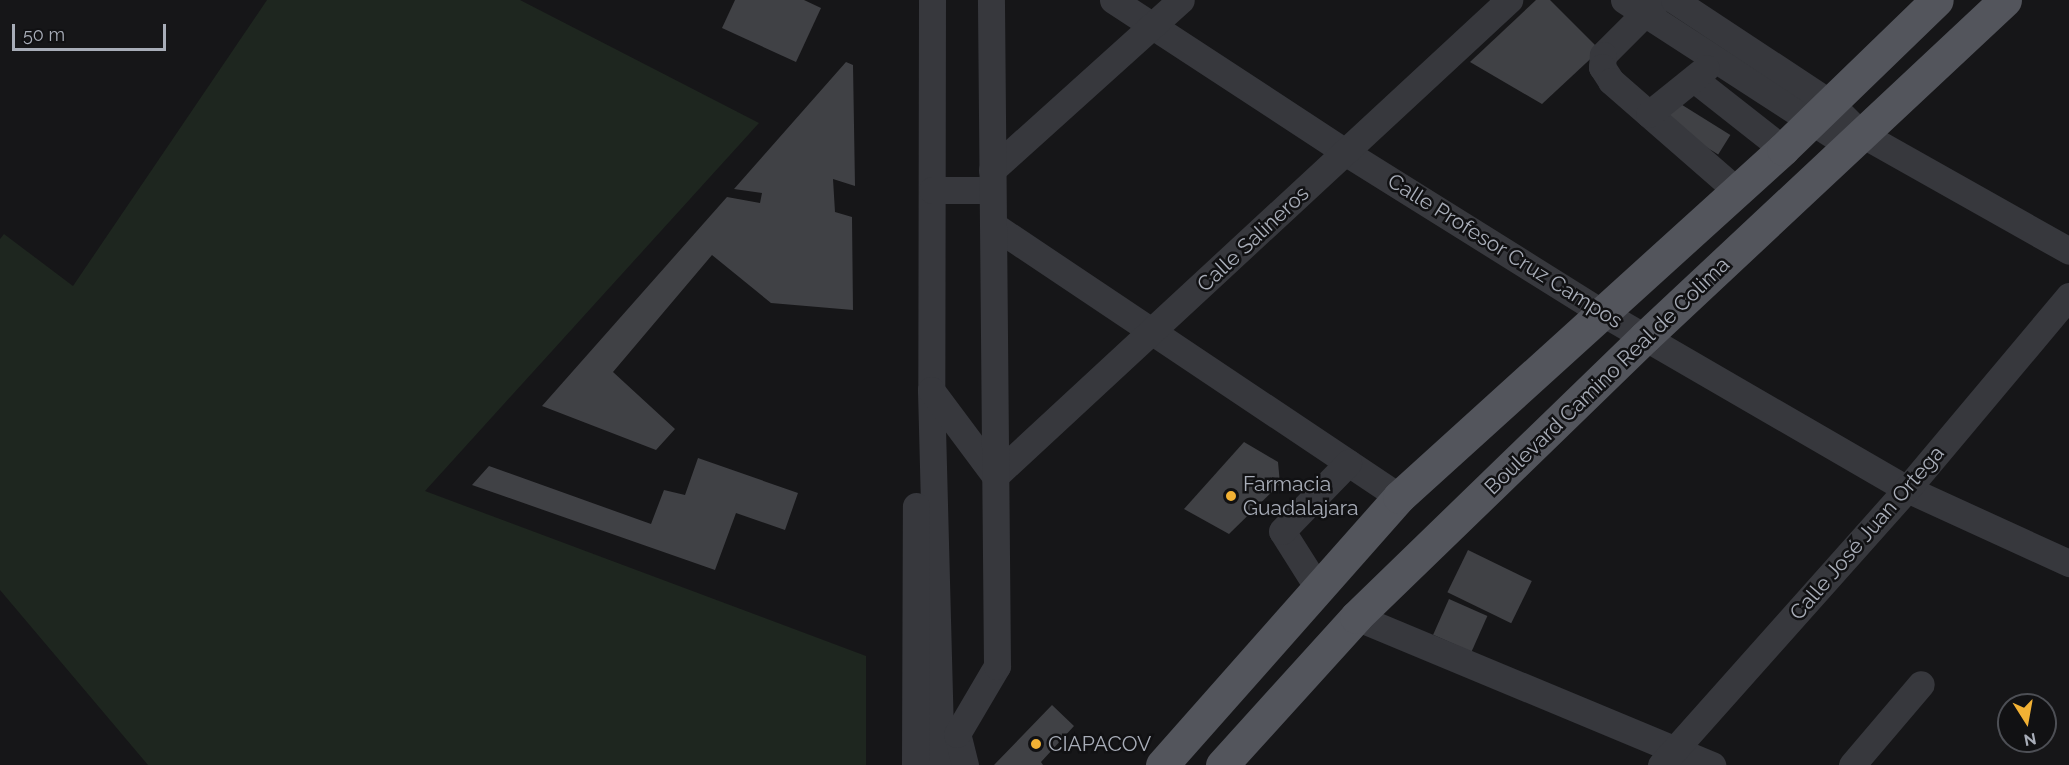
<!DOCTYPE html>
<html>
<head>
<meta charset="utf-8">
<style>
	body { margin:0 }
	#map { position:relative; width:2069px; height:765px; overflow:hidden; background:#161618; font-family:Raleway,sans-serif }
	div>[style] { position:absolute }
	.green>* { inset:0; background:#1e261f }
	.building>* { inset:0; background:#404145; transform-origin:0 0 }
	.minor>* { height:27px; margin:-13.5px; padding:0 13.5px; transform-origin:13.5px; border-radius:13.5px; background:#37383d }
	.major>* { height:33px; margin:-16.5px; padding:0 16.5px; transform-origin:16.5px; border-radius:16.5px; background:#53555c }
	.dots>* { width:16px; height:16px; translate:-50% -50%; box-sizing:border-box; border:3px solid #111113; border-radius:50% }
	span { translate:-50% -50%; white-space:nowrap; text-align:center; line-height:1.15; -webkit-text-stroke:5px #111113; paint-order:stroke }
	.street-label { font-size:21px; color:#a8adb8 }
	.poi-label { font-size:21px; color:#a8adb8 }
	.left { translate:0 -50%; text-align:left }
	.north { position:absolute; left:1997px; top:693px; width:60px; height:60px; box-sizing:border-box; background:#111113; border:2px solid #4d4f55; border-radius:50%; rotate:169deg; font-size:16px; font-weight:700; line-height:24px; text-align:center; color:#a8adb8 }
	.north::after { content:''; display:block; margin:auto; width:21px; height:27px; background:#f2b134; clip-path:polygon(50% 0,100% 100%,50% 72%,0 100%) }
	.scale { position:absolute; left:12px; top:24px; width:154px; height:27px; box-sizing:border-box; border:3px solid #a8adb8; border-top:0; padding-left:8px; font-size:18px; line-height:21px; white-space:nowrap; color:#a8adb8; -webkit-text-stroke:4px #111113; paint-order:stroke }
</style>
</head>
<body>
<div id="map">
	<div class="green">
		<div style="clip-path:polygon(267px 0,520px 0,759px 123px,425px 491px,866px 656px,866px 765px,148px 765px,0 590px,0 239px,4px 234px,73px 286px)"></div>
	</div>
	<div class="building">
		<div style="clip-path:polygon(735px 0,804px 0,821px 8px,796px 62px,722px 28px)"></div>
		<div style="clip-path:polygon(1536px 0,1550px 0,1600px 50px,1542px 104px,1470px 62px)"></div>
		<div style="clip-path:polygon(846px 62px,853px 65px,855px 186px,833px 179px,835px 212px,852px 217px,853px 310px,771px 303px,712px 255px,613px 372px,675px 429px,656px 450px,542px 406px,727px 197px,760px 203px,762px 193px,734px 189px)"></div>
		<div style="left:1671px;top:98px;width:70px;height:23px;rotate:32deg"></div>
		<div style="clip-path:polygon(1244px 442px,1278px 462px,1280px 484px,1229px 534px,1184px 509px)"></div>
		<div style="clip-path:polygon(698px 458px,798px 493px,785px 530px,736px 513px,715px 570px,472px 485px,489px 466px,651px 524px,664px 490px,685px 495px)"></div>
		<div style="left:1468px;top:550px;width:71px;height:47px;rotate:26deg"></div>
		<div style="left:1449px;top:599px;width:42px;height:39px;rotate:24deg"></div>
		<div style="clip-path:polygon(1052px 705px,1074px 726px,1041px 762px,1043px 765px,994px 765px)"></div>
	</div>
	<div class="minor">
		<div style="left:932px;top:0;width:390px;rotate:90.1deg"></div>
		<div style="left:931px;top:390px;width:375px;rotate:88.5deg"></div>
		<div style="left:1113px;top:0;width:277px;rotate:33.2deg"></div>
		<div style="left:1345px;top:152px;width:304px;rotate:32deg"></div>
		<div style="left:1603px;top:313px;width:351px;rotate:30.1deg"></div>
		<div style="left:1907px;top:489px;width:178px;rotate:24.6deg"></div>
		<div style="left:1624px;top:0;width:267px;rotate:32.9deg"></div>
		<div style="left:1658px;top:0;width:78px;rotate:135deg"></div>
		<div style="left:1603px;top:55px;width:12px;rotate:95deg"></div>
		<div style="left:1602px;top:67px;width:17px;rotate:57deg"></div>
		<div style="left:1611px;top:81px;width:167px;rotate:41.1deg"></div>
		<div style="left:1674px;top:0;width:187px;rotate:33.4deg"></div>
		<div style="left:1830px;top:103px;width:42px;rotate:45deg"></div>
		<div style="left:1860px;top:133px;width:240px;rotate:29.4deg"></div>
		<div style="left:1694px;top:79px;width:113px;rotate:38.2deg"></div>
		<div style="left:1649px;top:114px;width:73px;rotate:-38.9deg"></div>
		<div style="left:992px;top:170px;width:254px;rotate:-42deg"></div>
		<div style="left:932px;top:190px;width:60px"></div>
		<div style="left:993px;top:225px;width:489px;rotate:33.8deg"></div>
		<div style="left:931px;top:390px;width:107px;rotate:53.3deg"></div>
		<div style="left:995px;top:476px;width:701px;rotate:-42.8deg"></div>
		<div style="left:1318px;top:588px;width:67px;rotate:-122.3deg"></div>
		<div style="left:1282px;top:531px;width:95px;rotate:-45.9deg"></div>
		<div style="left:1356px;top:617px;width:386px;rotate:22.6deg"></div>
		<div style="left:915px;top:765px;width:259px;rotate:-89.8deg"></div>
		<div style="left:965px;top:765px;width:32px;rotate:-104deg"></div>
		<div style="left:957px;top:734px;width:79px;rotate:-59.5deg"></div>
		<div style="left:997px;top:666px;width:666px;rotate:-90.52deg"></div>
		<div style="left:1661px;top:765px;width:370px;rotate:-48.3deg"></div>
		<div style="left:1907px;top:489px;width:252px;rotate:-50deg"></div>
		<div style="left:1852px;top:765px;width:106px;rotate:-49.6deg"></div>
	</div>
	<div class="major">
		<div style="left:1162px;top:765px;width:358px;rotate:-48.5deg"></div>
		<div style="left:1399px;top:497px;width:518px;rotate:-42.18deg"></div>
		<div style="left:1783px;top:149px;width:214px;rotate:-44.1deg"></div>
		<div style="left:1222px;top:765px;width:200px;rotate:-47.8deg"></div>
		<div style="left:1356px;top:617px;width:402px;rotate:-44.1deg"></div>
		<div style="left:1645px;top:337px;width:493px;rotate:-43.1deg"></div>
	</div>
	<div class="dots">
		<div style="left:1231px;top:496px;background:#f2b134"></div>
		<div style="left:1036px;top:744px;background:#f2b134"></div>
	</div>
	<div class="street-label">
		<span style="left:1253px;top:239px;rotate:-43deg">Calle Salineros</span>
		<span style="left:1505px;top:251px;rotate:32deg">Calle Profesor Cruz Campos</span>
		<span style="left:1607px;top:376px;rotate:-44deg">Boulevard Camino Real de Colima</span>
		<span style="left:1867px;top:533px;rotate:-49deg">Calle José Juan Ortega</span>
	</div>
	<div class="poi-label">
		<span class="left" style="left:1243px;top:496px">Farmacia<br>Guadalajara</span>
		<span class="left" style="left:1048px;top:744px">CIAPACOV</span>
	</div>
	<div class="north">N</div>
	<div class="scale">50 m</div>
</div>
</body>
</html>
